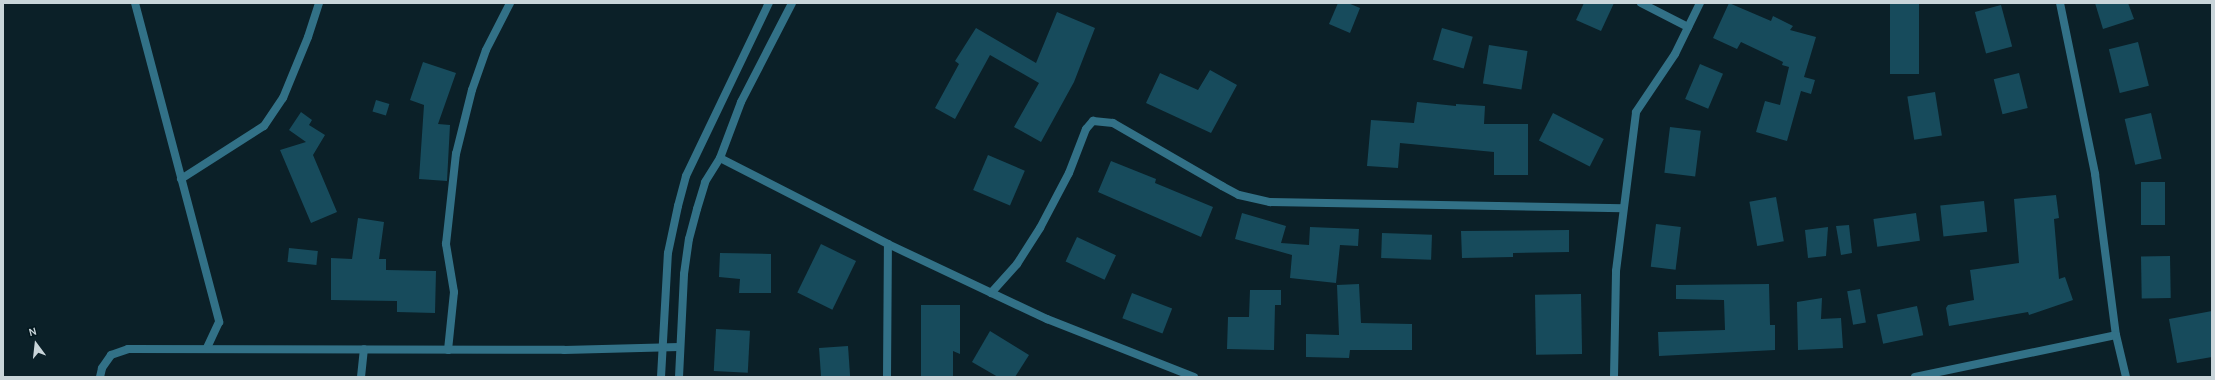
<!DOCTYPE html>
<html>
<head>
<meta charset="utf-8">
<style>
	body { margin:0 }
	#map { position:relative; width:2215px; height:380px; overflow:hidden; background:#0b2028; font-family:Karla,sans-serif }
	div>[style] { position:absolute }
	.building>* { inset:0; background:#174b5c; transform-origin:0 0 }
	.minor>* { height:8px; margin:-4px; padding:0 4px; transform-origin:4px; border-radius:4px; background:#327187 }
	span { translate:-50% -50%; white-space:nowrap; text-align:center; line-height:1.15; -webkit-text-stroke:3px #03171e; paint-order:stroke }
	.frame { position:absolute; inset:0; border:4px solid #c9d5da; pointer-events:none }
	.north { position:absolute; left:16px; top:324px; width:40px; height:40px; -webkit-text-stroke:3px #03171e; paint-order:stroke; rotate:345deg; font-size:11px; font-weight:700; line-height:16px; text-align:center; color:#c9d5da }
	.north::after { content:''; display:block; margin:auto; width:14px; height:18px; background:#c9d5da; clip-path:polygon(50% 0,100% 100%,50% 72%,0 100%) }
</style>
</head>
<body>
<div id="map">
	<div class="building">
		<div style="clip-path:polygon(1338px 3px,1348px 3px,1360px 8px,1350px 33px,1329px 24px)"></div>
		<div style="clip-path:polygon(1584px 3px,1614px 3px,1601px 31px,1576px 20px)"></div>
		<div style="clip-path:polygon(1729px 3px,1771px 21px,1773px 16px,1793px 26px,1790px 30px,1816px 37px,1804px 77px,1815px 80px,1811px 94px,1801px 91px,1787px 141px,1756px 132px,1765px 101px,1780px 105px,1789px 67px,1782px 65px,1783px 62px,1741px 42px,1737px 49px,1713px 38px)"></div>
		<div style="left:1890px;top:3px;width:29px;height:71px"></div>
		<div style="clip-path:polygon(2095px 3px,2128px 3px,2134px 19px,2103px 29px)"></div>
		<div style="left:2001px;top:5px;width:43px;height:27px;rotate:75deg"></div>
		<div style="clip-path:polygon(1057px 12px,1095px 28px,1074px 82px,1041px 142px,1014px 127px,1039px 83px,990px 55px,955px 119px,935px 108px,959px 64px,955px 61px,976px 28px,1036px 63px)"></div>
		<div style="left:1442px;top:28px;width:32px;height:33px;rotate:16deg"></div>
		<div style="left:2138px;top:42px;width:45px;height:30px;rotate:76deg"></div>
		<div style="left:1489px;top:45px;width:39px;height:39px;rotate:9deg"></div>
		<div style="clip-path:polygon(423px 62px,456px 73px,438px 124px,450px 125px,447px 181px,419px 179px,424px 105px,410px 100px)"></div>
		<div style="left:1700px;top:64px;width:25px;height:38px;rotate:23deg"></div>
		<div style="clip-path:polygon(1210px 70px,1237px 85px,1211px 133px,1146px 103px,1160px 73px,1198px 90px)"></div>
		<div style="left:2019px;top:73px;width:36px;height:26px;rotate:76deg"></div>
		<div style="left:1935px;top:92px;width:44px;height:28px;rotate:81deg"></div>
		<div style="left:376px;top:100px;width:14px;height:12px;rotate:17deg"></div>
		<div style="clip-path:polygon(1417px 102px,1456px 106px,1456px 104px,1485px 106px,1484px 124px,1528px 124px,1528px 175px,1494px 175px,1494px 152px,1400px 143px,1398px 168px,1367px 166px,1371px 120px,1414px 123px)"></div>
		<div style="clip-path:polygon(301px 112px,312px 120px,309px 125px,325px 135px,313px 155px,337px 212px,311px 223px,280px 150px,306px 142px,289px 130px)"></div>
		<div style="left:1553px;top:113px;width:57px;height:31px;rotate:27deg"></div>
		<div style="left:2151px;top:113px;width:47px;height:27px;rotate:77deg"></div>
		<div style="left:1670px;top:127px;width:31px;height:46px;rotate:7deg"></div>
		<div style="left:988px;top:155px;width:40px;height:38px;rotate:23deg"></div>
		<div style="clip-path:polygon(1111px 161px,1156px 179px,1155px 183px,1213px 207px,1201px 237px,1098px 192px)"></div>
		<div style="left:2141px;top:182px;width:24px;height:43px"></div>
		<div style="clip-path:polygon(2056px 195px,2059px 218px,2054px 219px,2059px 279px,2065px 277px,2073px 300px,2029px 315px,2028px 312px,1949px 326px,1946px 308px,1948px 305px,1974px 300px,1970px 270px,2019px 263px,2014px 199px)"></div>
		<div style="left:1776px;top:197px;width:45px;height:27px;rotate:80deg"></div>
		<div style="left:1984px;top:201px;width:31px;height:44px;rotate:84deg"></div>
		<div style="clip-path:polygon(1242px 213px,1286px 226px,1281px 243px,1309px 245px,1310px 227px,1359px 229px,1358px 246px,1340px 245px,1336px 283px,1290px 278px,1292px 255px,1235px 239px)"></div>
		<div style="left:1916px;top:213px;width:28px;height:43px;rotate:82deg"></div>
		<div style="clip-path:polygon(358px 218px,384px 222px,379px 259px,386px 259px,386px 270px,436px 271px,435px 313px,397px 312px,397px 301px,331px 300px,331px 258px,352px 259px)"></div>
		<div style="left:1656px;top:224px;width:25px;height:43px;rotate:7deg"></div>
		<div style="clip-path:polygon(1849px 225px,1852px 253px,1841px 255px,1836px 226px)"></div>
		<div style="clip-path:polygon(1828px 227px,1826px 256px,1808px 258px,1805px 230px)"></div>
		<div style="clip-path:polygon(1569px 230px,1569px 252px,1513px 253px,1513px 257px,1462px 258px,1461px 231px)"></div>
		<div style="left:1382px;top:233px;width:50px;height:25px;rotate:2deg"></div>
		<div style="left:1077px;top:237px;width:43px;height:27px;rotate:25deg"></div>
		<div style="left:821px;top:244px;width:39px;height:54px;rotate:26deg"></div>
		<div style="left:289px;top:248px;width:29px;height:14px;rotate:6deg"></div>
		<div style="clip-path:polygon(720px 253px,771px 254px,771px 293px,739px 293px,740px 279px,719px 277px)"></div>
		<div style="left:2170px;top:256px;width:42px;height:29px;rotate:89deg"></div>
		<div style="clip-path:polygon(1359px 284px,1361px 323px,1412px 324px,1412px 350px,1350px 350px,1349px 358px,1306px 357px,1306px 334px,1339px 335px,1337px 285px)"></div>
		<div style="clip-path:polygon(1769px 284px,1770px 325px,1775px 325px,1775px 350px,1659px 356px,1658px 332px,1725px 330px,1724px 300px,1676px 299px,1676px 285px)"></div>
		<div style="left:1860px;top:289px;width:34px;height:13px;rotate:80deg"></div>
		<div style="clip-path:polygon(1250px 290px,1281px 290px,1281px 305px,1275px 305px,1274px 350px,1227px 349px,1228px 317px,1249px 317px)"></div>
		<div style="left:1132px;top:293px;width:43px;height:27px;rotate:21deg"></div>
		<div style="left:1581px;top:294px;width:60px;height:46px;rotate:89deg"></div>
		<div style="clip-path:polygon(1822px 298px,1821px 319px,1841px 318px,1843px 348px,1798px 350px,1797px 302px)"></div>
		<div style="clip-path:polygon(921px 305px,960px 305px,960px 354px,953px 351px,953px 377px,921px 377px)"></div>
		<div style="left:1917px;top:306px;width:30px;height:41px;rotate:78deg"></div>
		<div style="clip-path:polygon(2212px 311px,2212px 357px,2177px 363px,2169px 319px)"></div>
		<div style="left:716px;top:329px;width:34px;height:42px;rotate:3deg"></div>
		<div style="clip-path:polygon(990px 331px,1029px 355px,1015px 377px,998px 377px,972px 362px)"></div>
		<div style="left:848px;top:346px;width:31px;height:29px;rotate:86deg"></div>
	</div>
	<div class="minor">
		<div style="left:135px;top:3px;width:330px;rotate:75.2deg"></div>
		<div style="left:219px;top:322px;width:29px;rotate:115deg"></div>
		<div style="left:1641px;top:3px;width:53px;rotate:27.1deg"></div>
		<div style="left:2060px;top:3px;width:175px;rotate:78.4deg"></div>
		<div style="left:2095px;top:174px;width:162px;rotate:82.6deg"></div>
		<div style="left:2116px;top:335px;width:43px;rotate:76.6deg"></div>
		<div style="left:720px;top:158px;width:189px;rotate:27.1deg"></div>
		<div style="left:888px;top:244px;width:176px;rotate:25.3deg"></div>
		<div style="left:1047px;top:319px;width:158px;rotate:21.5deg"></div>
		<div style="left:181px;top:179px;width:98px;rotate:-32.6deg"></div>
		<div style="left:264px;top:126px;width:34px;rotate:-56deg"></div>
		<div style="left:283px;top:98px;width:66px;rotate:-67.7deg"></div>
		<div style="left:308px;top:37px;width:36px;rotate:-72deg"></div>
		<div style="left:991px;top:293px;width:39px;rotate:-48deg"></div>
		<div style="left:1017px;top:264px;width:43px;rotate:-57.4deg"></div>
		<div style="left:1040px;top:228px;width:62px;rotate:-62.2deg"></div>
		<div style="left:1069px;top:173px;width:47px;rotate:-68.9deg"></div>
		<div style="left:1086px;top:129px;width:11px;rotate:-49deg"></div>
		<div style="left:1093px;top:121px;width:20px;rotate:6deg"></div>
		<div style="left:1113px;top:123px;width:126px;rotate:30deg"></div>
		<div style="left:1222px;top:186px;width:19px;rotate:28deg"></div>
		<div style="left:1239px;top:195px;width:32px;rotate:13deg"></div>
		<div style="left:1270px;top:202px;width:353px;rotate:1deg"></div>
		<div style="left:448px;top:350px;width:58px;rotate:-84.1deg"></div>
		<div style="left:454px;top:292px;width:49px;rotate:-99.5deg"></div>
		<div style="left:446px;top:244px;width:91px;rotate:-83.7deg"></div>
		<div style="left:456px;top:154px;width:66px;rotate:-76deg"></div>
		<div style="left:472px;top:90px;width:42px;rotate:-70.7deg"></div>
		<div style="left:486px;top:50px;width:53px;rotate:-62.9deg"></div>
		<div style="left:100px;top:377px;width:9px;rotate:-77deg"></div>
		<div style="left:102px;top:368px;width:16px;rotate:-55deg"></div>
		<div style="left:111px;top:355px;width:18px;rotate:-19deg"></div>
		<div style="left:128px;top:349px;width:436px;rotate:0.1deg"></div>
		<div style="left:564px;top:350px;width:115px;rotate:-1.5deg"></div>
		<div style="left:361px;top:377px;width:28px;rotate:-84deg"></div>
		<div style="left:661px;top:377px;width:124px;rotate:-86.8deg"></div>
		<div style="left:668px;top:253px;width:48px;rotate:-78deg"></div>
		<div style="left:678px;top:206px;width:31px;rotate:-75deg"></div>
		<div style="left:686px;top:176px;width:192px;rotate:-64.4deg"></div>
		<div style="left:679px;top:377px;width:103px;rotate:-87.2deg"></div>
		<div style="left:684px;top:274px;width:35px;rotate:-82deg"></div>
		<div style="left:689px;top:239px;width:31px;rotate:-75deg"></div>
		<div style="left:697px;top:209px;width:28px;rotate:-73deg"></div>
		<div style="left:705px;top:182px;width:28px;rotate:-58deg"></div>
		<div style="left:720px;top:158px;width:60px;rotate:-69.4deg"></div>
		<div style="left:741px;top:102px;width:111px;rotate:-62.7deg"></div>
		<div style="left:887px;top:377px;width:133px;rotate:-89.6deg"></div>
		<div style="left:1614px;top:377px;width:106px;rotate:-88.9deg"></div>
		<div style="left:1616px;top:271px;width:160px;rotate:-82.8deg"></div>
		<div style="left:1636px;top:112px;width:70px;rotate:-56.1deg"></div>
		<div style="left:1675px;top:54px;width:57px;rotate:-63.9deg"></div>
		<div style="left:1915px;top:377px;width:205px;rotate:-11.8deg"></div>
	</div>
	<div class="frame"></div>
	<div class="north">N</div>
</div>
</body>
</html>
